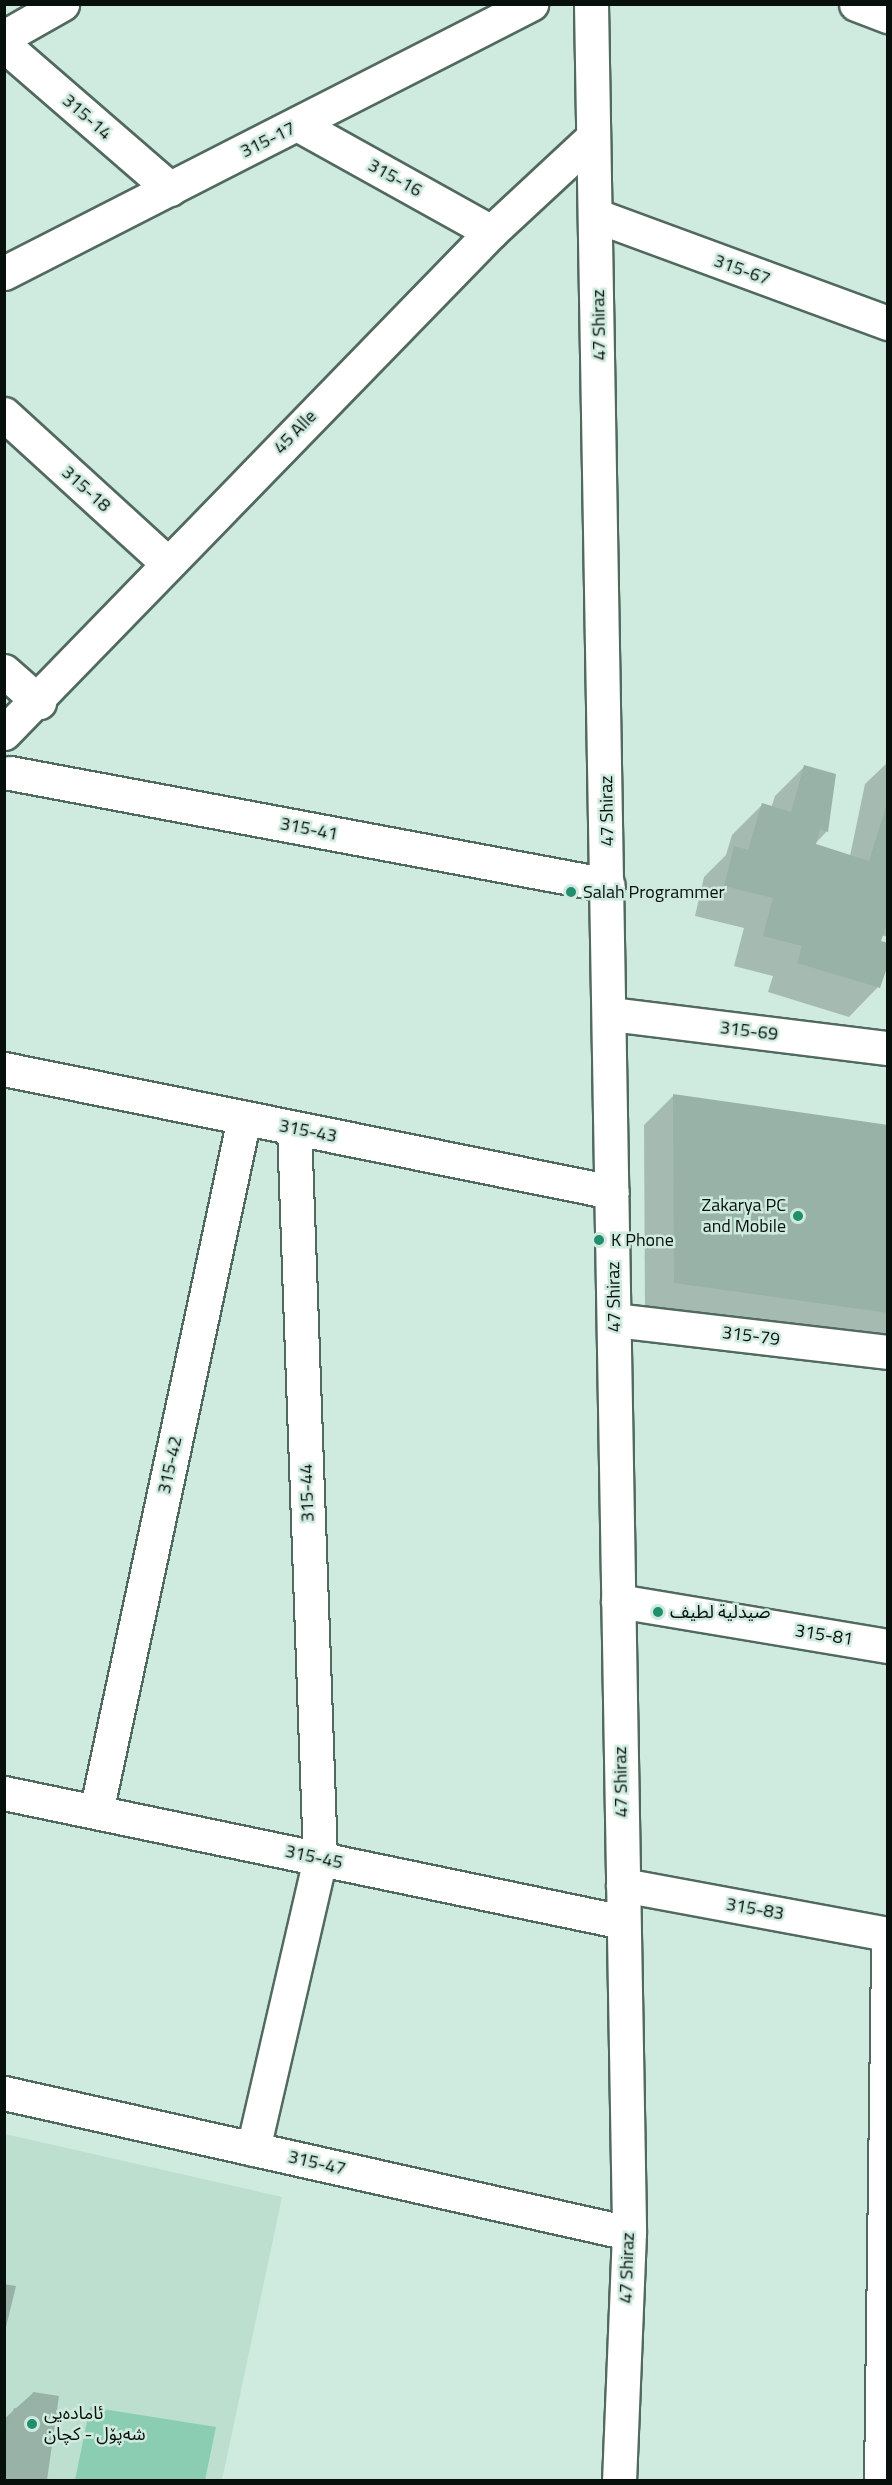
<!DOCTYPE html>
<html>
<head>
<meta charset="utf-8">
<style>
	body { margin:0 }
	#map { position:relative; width:892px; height:2485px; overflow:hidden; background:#cfeade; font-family:"Titillium Web","Noto Sans Arabic",sans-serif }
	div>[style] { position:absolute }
	.built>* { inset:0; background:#bcdfd0 }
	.green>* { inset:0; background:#8bcdb3 }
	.shadow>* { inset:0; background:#0003 }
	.building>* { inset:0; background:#98b2a7 }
	.roads { filter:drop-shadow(2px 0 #52695f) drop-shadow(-2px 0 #52695f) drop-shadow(0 2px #52695f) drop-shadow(0 -2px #52695f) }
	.minor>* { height:33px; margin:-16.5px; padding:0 16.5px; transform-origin:16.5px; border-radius:16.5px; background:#fff }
	.dots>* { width:16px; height:16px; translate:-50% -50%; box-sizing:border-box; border:3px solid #cfeade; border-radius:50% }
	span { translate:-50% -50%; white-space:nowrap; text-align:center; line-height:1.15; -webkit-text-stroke:5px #cfeade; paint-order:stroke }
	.street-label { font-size:18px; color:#07100d }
	.poi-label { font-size:18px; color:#07100d }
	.left { translate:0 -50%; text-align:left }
	.right { translate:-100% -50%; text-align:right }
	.frame { position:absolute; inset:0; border:6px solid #07100d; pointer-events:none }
</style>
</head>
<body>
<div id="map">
	<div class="built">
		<div style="clip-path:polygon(5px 2134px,282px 2197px,222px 2480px,5px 2480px)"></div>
	</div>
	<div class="green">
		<div style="clip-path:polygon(90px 2407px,216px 2427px,205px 2480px,75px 2480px)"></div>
	</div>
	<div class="shadow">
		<div style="clip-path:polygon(888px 762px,888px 937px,881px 935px,879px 942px,878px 987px,849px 1017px,768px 992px,773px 976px,734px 966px,744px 928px,695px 916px,704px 877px,726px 855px,732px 835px,762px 805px,771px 808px,775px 796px,805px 766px,827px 831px,814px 845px,850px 856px,865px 784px)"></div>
		<div style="clip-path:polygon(674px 1095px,888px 1127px,888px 1346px,645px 1313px,644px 1125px)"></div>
		<div style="clip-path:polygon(33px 2393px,58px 2397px,44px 2480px,4px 2480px,4px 2419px)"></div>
	</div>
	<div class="building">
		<div style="clip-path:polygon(804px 765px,836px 774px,828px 832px,820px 829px,816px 844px,869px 861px,888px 800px,888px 921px,881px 941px,888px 943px,888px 965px,880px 988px,797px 963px,802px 946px,763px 936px,773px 898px,724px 886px,734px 846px,748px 850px,762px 803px,791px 812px)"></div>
		<div style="clip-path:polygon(673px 1094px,888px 1125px,888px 1313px,674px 1283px)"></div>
		<div style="clip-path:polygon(4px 2284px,16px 2286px,5px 2331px,4px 2331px)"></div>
		<div style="clip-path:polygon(33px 2392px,59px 2396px,47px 2480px,5px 2480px,5px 2438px,14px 2408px,30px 2411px)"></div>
	</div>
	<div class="roads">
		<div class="minor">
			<div style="left:591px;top:4px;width:2229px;rotate:89.02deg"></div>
			<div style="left:629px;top:2233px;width:247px;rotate:92.3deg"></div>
			<div style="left:856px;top:4px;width:34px;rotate:21deg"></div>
			<div style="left:4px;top:37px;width:67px;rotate:-29.6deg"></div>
			<div style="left:4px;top:45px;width:220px;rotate:40.9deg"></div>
			<div style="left:299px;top:125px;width:220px;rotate:29.1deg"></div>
			<div style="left:597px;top:216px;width:310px;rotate:20.2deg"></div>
			<div style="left:4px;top:273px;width:592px;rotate:-27.04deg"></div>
			<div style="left:4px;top:414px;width:221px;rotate:42.4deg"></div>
			<div style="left:4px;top:671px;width:47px;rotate:41.5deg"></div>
			<div style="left:4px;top:733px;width:699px;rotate:-45.81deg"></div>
			<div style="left:491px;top:232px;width:138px;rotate:-42.9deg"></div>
			<div style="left:10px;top:773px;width:608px;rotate:10.61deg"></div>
			<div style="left:610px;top:1014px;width:280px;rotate:7deg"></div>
			<div style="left:4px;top:1069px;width:620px;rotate:11.44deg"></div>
			<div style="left:615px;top:1320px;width:275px;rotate:6.7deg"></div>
			<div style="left:618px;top:1601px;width:274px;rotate:9.5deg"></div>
			<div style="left:4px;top:1793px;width:632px;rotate:11.77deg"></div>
			<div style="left:96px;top:1812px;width:710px;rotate:-77.96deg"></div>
			<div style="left:623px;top:1885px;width:269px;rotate:10.5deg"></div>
			<div style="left:4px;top:2093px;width:640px;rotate:12.63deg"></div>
			<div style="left:253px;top:2149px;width:299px;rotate:-77deg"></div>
			<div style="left:320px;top:1858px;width:730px;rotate:-92.04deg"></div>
			<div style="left:881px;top:2480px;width:531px;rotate:-89.24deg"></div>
		</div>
	</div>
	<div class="dots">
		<div style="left:571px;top:892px;background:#218e6e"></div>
		<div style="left:798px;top:1216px;background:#218e6e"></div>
		<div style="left:599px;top:1240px;background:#218e6e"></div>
		<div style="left:658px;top:1612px;background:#218e6e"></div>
		<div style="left:32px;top:2424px;background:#218e6e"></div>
	</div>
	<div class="street-label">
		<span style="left:87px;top:117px;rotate:41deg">315-14</span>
		<span style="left:268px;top:140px;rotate:-26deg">315-17</span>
		<span style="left:395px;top:178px;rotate:29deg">315-16</span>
		<span style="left:742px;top:270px;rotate:20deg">315-67</span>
		<span style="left:599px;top:325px;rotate:-91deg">47 Shiraz</span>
		<span style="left:295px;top:432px;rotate:-46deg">45 Alle</span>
		<span style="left:86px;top:489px;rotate:42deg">315-18</span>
		<span style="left:607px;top:811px;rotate:-91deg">47 Shiraz</span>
		<span style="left:309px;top:829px;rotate:11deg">315-41</span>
		<span style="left:749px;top:1031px;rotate:7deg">315-69</span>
		<span style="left:308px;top:1131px;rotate:11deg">315-43</span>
		<span style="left:614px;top:1297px;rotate:-91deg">47 Shiraz</span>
		<span style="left:751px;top:1336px;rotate:7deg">315-79</span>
		<span style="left:170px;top:1465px;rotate:-78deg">315-42</span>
		<span style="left:307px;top:1493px;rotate:-92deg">315-44</span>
		<span style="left:824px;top:1635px;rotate:9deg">315-81</span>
		<span style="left:621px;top:1782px;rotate:-91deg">47 Shiraz</span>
		<span style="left:314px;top:1857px;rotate:12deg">315-45</span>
		<span style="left:755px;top:1909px;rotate:10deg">315-83</span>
		<span style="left:317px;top:2163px;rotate:13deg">315-47</span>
		<span style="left:627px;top:2268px;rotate:-88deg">47 Shiraz</span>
	</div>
	<div class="poi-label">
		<span class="left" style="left:583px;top:892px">Salah Programmer</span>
		<span class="right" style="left:786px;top:1216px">Zakarya PC<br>and Mobile</span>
		<span class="left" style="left:611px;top:1240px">K Phone</span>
		<span class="left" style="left:670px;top:1612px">صیدلیة لطیف</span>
		<span class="left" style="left:44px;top:2424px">ئامادەیی<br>شەپۆل - کچان</span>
	</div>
	<div class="frame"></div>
</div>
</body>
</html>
